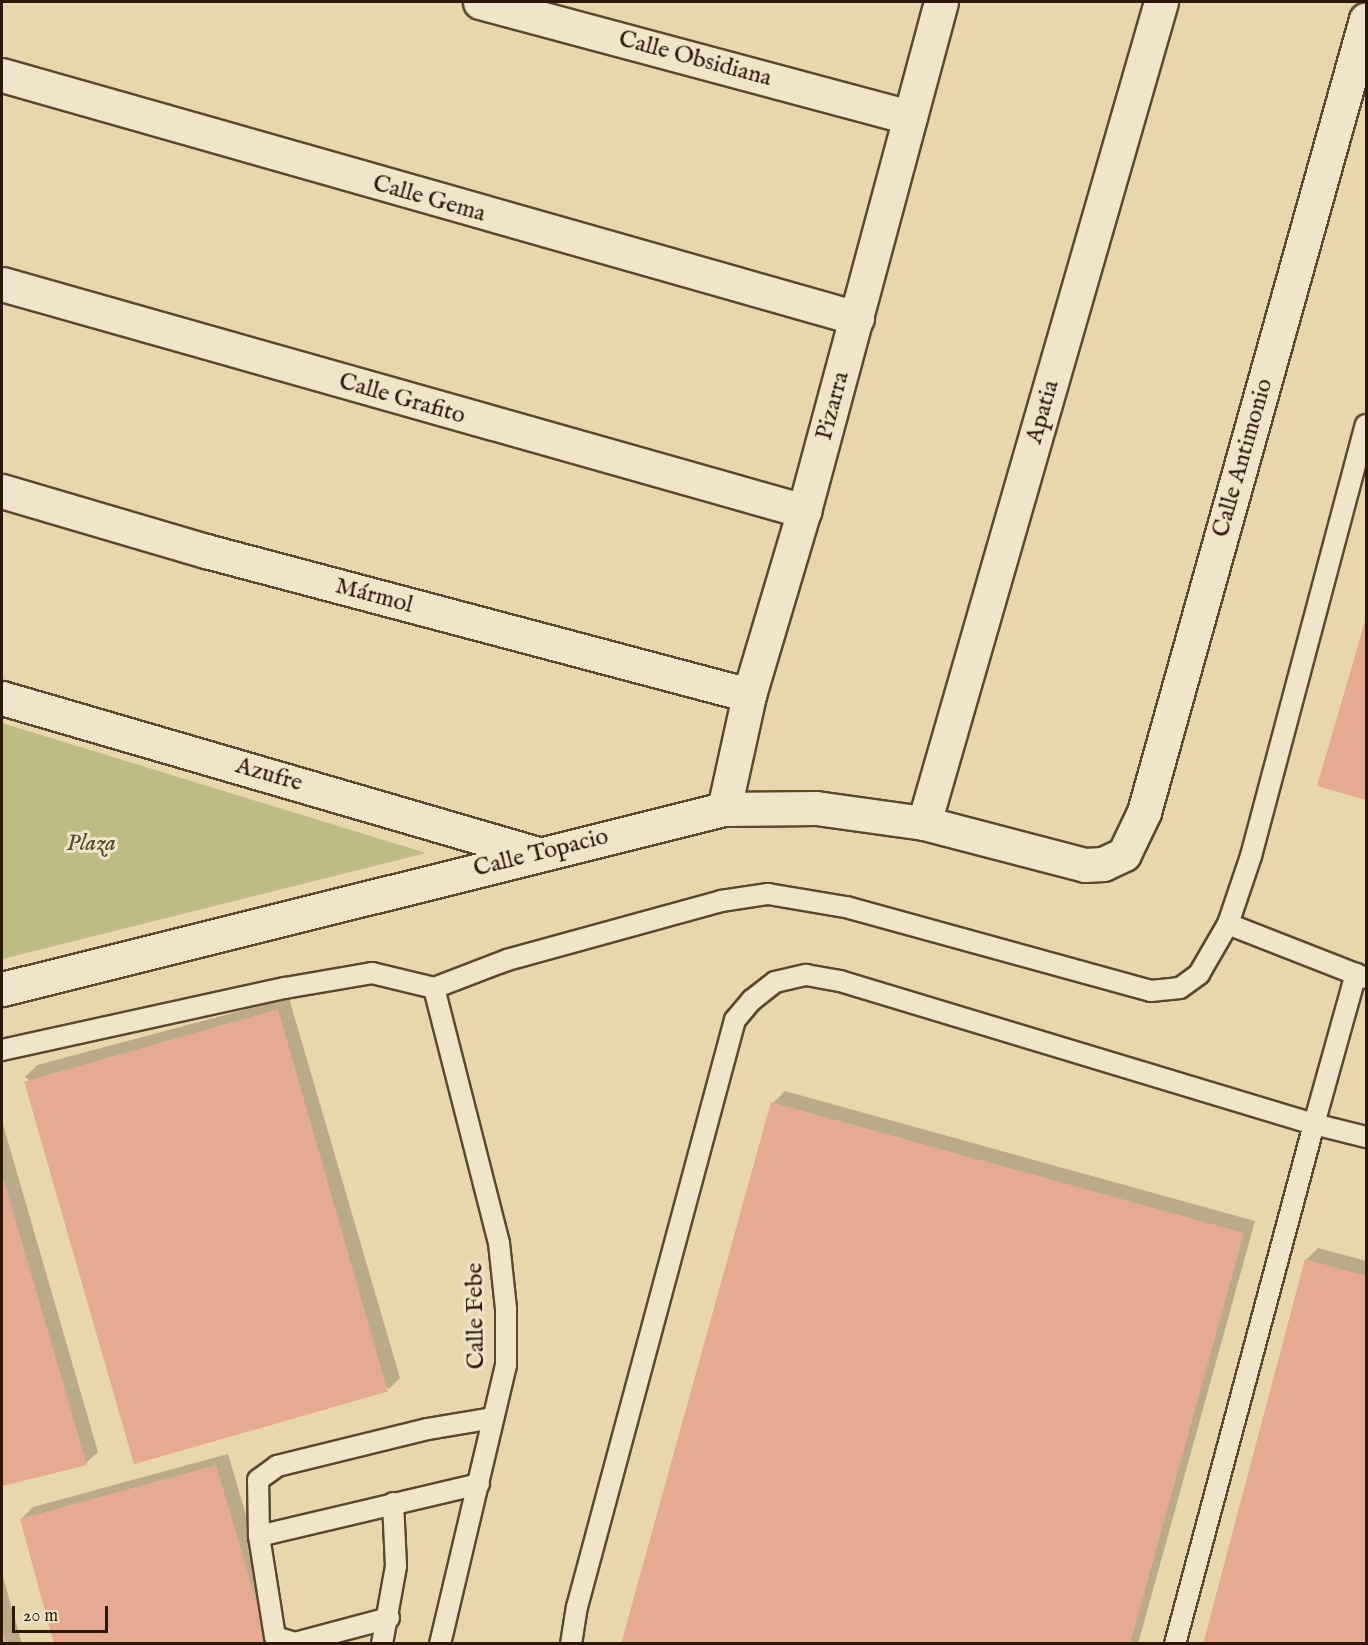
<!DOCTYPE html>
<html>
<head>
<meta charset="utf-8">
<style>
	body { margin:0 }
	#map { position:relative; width:1368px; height:1645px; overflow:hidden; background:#e8d6ad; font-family:"IM FELL English",serif }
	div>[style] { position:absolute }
	.green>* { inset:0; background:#bebc84 }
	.shadow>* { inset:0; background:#0003 }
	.building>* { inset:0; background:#e6a992; transform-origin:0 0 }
	.roads { filter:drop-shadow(2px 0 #5c4831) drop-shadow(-2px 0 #5c4831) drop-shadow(0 2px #5c4831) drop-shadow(0 -2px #5c4831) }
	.service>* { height:20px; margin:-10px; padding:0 10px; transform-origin:10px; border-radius:10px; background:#f0e4ca }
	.minor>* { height:33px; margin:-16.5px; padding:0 16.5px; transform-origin:16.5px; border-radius:16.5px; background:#f0e4ca }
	span { translate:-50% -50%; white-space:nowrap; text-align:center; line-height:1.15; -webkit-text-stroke:6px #f0e4ca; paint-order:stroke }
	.street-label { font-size:24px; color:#2d1808 }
	.park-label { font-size:24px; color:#58492d; font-style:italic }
	.frame { position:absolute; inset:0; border:3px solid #2d1808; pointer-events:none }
	.scale { position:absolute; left:12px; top:1606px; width:96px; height:27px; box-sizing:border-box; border:3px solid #2d1808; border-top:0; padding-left:8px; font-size:18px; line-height:21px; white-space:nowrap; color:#2d1808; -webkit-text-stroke:4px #f0e4ca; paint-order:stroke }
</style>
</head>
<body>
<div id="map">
	<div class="green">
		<div style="clip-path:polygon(2px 723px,426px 853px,2px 959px)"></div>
	</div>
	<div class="shadow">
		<div style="clip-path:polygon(1366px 622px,1366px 798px,1318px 784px)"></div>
		<div style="clip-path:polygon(289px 998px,400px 1378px,389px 1389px,25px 1077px,37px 1065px)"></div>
		<div style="clip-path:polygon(785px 1091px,1255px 1221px,1138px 1644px,623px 1644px,773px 1103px)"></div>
		<div style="clip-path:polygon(2px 1121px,98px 1452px,86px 1463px,2px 1485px)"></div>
		<div style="clip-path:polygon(1318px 1248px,1366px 1261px,1366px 1644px,1204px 1644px,1306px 1260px)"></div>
		<div style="clip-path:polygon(228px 1454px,284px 1644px,21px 1519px,33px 1507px)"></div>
		<div style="clip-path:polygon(2px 1573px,22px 1644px,2px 1644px)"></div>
	</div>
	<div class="building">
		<div style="clip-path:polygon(1366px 618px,1366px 800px,1317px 786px)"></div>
		<div style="left:278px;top:1009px;width:398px;height:264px;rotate:74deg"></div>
		<div style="clip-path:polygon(771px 1102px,1244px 1233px,1130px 1644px,621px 1644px)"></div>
		<div style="clip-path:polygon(2px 1174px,87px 1465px,2px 1486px)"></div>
		<div style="clip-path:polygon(1305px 1259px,1366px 1276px,1366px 1644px,1203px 1644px)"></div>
		<div style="clip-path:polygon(216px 1465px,269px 1644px,54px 1644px,20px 1519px)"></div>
		<div style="clip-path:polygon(2px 1626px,7px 1644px,2px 1644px)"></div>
	</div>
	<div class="roads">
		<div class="service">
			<div style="left:1228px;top:924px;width:148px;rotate:21.4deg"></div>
			<div style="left:434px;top:988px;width:263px;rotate:75.7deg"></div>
			<div style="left:499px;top:1243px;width:66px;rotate:83.9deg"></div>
			<div style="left:506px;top:1309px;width:56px;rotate:90deg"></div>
			<div style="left:506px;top:1365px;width:287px;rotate:103.3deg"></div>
			<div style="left:2px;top:1050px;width:290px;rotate:-12.4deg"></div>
			<div style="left:285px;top:988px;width:88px;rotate:-9.8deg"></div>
			<div style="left:372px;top:973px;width:64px;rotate:13.6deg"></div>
			<div style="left:434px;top:988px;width:78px;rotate:-21deg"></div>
			<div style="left:507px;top:960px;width:222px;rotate:-15.4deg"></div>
			<div style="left:721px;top:901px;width:48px;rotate:-8.5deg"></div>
			<div style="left:768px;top:894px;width:79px;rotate:9.5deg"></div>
			<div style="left:846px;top:907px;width:316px;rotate:15.4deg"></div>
			<div style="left:1151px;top:991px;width:29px;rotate:-6deg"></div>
			<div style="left:1180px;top:988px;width:24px;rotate:-36deg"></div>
			<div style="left:1199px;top:974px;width:58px;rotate:-59.9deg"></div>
			<div style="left:1228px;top:924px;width:72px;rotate:-71.3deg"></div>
			<div style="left:1251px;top:856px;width:446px;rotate:-75.1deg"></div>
			<div style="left:259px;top:1536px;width:226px;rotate:-13.3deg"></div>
			<div style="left:389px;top:1618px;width:97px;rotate:165.1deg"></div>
			<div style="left:295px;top:1643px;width:21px;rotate:-163deg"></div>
			<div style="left:275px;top:1637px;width:102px;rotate:-99deg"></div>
			<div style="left:259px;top:1536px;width:56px;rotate:-91deg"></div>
			<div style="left:258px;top:1480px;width:24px;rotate:-36deg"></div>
			<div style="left:277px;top:1466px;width:155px;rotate:-13.8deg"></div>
			<div style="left:428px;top:1429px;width:66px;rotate:-9.6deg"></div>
			<div style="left:382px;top:1644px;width:79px;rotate:-79.8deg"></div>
			<div style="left:396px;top:1566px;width:63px;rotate:-92.7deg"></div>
			<div style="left:571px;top:1644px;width:37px;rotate:-81deg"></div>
			<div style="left:577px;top:1607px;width:608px;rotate:-74.94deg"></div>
			<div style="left:735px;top:1020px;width:26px;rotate:-50deg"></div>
			<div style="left:752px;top:1000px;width:29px;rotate:-38deg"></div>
			<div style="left:775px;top:982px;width:32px;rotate:-13deg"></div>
			<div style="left:806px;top:975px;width:35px;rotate:10deg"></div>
			<div style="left:840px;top:981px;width:495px;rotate:16.8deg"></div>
			<div style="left:1314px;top:1124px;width:156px;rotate:-74.4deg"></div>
			<div style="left:1175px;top:1644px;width:538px;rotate:-75.03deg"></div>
			<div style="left:1314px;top:1124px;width:54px;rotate:14deg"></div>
		</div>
		<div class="minor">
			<div style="left:480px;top:2px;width:445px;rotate:15deg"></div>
			<div style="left:2px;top:75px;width:889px;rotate:15.87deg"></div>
			<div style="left:2px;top:284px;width:834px;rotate:15.8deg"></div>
			<div style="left:2px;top:491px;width:213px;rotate:16.4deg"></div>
			<div style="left:206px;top:551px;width:562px;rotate:14.85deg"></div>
			<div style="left:2px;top:698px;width:554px;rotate:16.24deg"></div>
			<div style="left:724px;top:809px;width:117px;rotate:-77.6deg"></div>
			<div style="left:749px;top:695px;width:192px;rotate:-73.4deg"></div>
			<div style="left:804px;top:511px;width:527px;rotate:-74.94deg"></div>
			<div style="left:924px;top:823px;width:855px;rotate:-73.9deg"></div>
			<div style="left:2px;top:989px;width:744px;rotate:-14deg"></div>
			<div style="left:724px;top:809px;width:92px;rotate:-0.6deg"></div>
			<div style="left:816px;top:808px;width:109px;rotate:7.9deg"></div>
			<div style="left:924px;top:823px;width:166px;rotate:14.6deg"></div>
			<div style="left:1085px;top:865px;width:18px;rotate:-3deg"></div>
			<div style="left:1103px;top:864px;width:23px;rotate:-25deg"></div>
			<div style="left:1124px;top:854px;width:47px;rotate:-64.5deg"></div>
			<div style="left:1144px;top:812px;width:823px;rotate:-74.36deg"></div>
		</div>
	</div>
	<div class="street-label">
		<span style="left:695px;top:59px;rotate:15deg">Calle Obsidiana</span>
		<span style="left:429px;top:199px;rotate:16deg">Calle Gema</span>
		<span style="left:402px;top:399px;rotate:16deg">Calle Grafito</span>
		<span style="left:833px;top:406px;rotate:-75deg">Pizarra</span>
		<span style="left:1043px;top:412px;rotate:-74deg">Apatia</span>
		<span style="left:1243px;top:458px;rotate:-74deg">Calle Antimonio</span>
		<span style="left:374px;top:596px;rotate:15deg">Mármol</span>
		<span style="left:269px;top:775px;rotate:16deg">Azufre</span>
		<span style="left:541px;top:853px;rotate:-14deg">Calle Topacio</span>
		<span style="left:476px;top:1316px;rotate:-91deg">Calle Febe</span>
	</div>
	<div class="park-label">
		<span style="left:91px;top:844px">Plaza</span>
	</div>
	<div class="frame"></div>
	<div class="scale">20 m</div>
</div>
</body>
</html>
